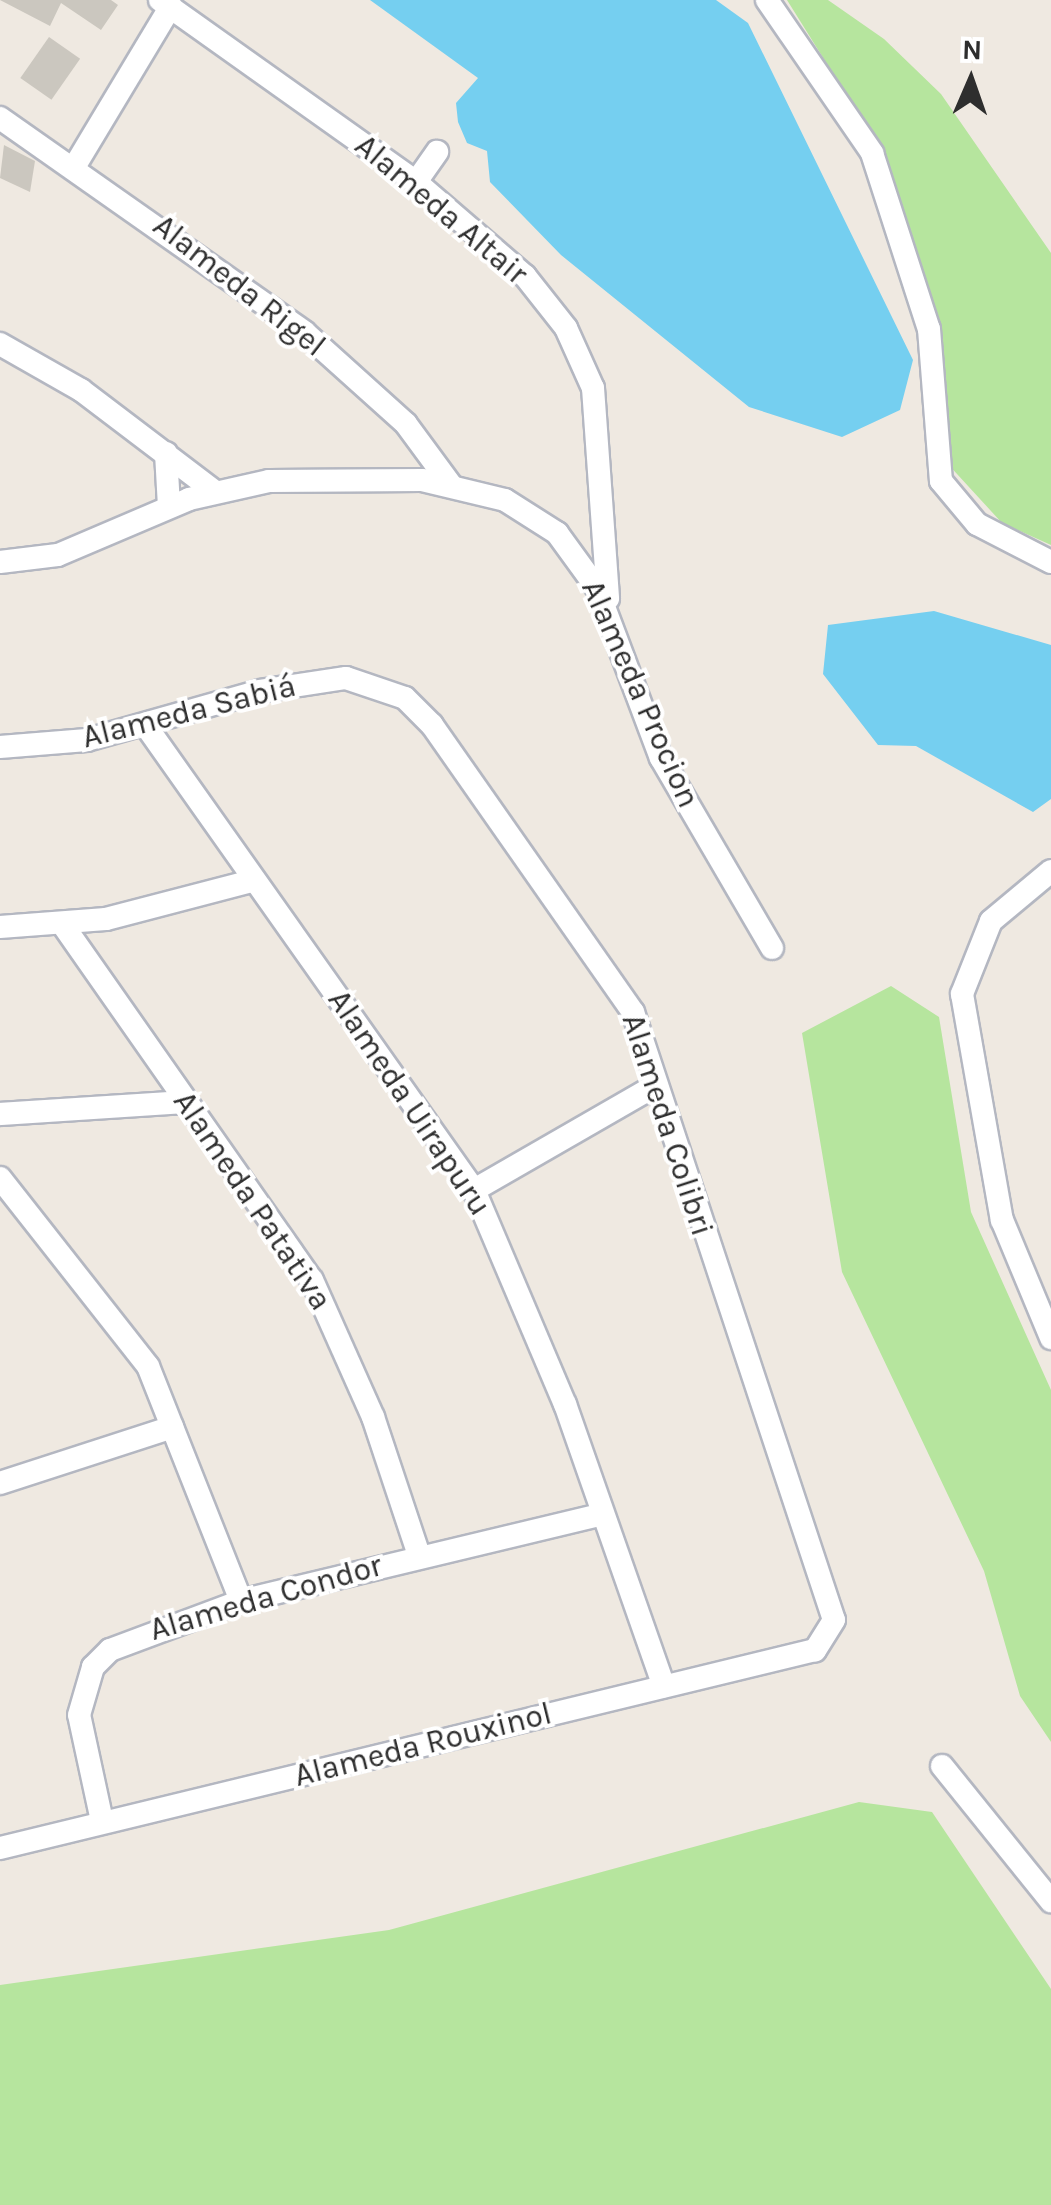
<!DOCTYPE html>
<html>
<head>
<meta charset="utf-8">
<style>
	body { margin:0 }
	#map { position:relative; width:1051px; height:2205px; overflow:hidden; background:#efe9e1; font-family:Karla,sans-serif }
	div>[style] { position:absolute }
	.green>* { inset:0; background:#b6e59e }
	.water>* { inset:0; background:#75cff0 }
	.building>* { inset:0; background:#cbc7bf; transform-origin:0 0 }
	.roads { filter:drop-shadow(2px 0 #b4b7c1) drop-shadow(-2px 0 #b4b7c1) drop-shadow(0 2px #b4b7c1) drop-shadow(0 -2px #b4b7c1) }
	.minor>* { height:22px; margin:-11px; padding:0 11px; transform-origin:11px; border-radius:11px; background:#fff }
	span { translate:-50% -50%; white-space:nowrap; text-align:center; line-height:1.15; -webkit-text-stroke:8px #fff; paint-order:stroke }
	.street-label { font-size:32px; color:#2e2e2e }
	.north { position:absolute; left:921px; top:30px; width:100px; height:100px; -webkit-text-stroke:8px #fff; paint-order:stroke; rotate:2deg; font-size:28px; font-weight:700; line-height:40px; text-align:center; color:#2e2e2e }
	.north::after { content:''; display:block; margin:auto; width:35px; height:45px; background:#2e2e2e; clip-path:polygon(50% 0,100% 100%,50% 72%,0 100%) }
</style>
</head>
<body>
<div id="map">
	<div class="green">
		<div style="clip-path:polygon(787px 0,828px 0,884px 39px,941px 94px,1051px 253px,1051px 545px,1002px 523px,946px 462px,944px 363px,885px 157px)"></div>
		<div style="clip-path:polygon(891px 986px,939px 1017px,971px 1212px,1051px 1390px,1051px 1742px,1020px 1696px,984px 1571px,842px 1272px,802px 1033px)"></div>
		<div style="clip-path:polygon(859px 1802px,932px 1812px,1051px 1989px,1051px 2205px,0 2205px,0 1985px,389px 1930px)"></div>
	</div>
	<div class="water">
		<div style="clip-path:polygon(370px 0,716px 0,748px 23px,913px 360px,900px 410px,842px 437px,749px 407px,561px 255px,490px 182px,487px 151px,467px 143px,458px 122px,456px 103px,478px 78px)"></div>
		<div style="clip-path:polygon(934px 611px,1051px 645px,1051px 799px,1033px 812px,916px 746px,878px 745px,823px 674px,828px 625px)"></div>
	</div>
	<div class="building">
		<div style="clip-path:polygon(0 0,111px 0,118px 5px,101px 30px,61px 3px,50px 26px)"></div>
		<div style="left:49px;top:37px;width:38px;height:50px;rotate:35deg"></div>
		<div style="clip-path:polygon(4px 145px,35px 161px,30px 192px,0 178px)"></div>
	</div>
	<div class="roads">
		<div class="minor">
			<div style="left:160px;top:0;width:314px;rotate:35.4deg"></div>
			<div style="left:416px;top:182px;width:144px;rotate:40.8deg"></div>
			<div style="left:525px;top:276px;width:66px;rotate:51.7deg"></div>
			<div style="left:566px;top:328px;width:66px;rotate:65.8deg"></div>
			<div style="left:593px;top:388px;width:211px;rotate:85.9deg"></div>
			<div style="left:767px;top:0;width:186px;rotate:55.5deg"></div>
			<div style="left:872px;top:153px;width:185px;rotate:72.1deg"></div>
			<div style="left:929px;top:329px;width:152px;rotate:85.5deg"></div>
			<div style="left:941px;top:481px;width:56px;rotate:50.1deg"></div>
			<div style="left:977px;top:524px;width:83px;rotate:27.2deg"></div>
			<div style="left:0;top:118px;width:372px;rotate:35.1deg"></div>
			<div style="left:304px;top:332px;width:137px;rotate:42deg"></div>
			<div style="left:406px;top:424px;width:76px;rotate:53.6deg"></div>
			<div style="left:76px;top:164px;width:184px;rotate:-59deg"></div>
			<div style="left:416px;top:182px;width:37px;rotate:-55deg"></div>
			<div style="left:0;top:344px;width:93px;rotate:29.6deg"></div>
			<div style="left:81px;top:390px;width:167px;rotate:37.2deg"></div>
			<div style="left:166px;top:453px;width:53px;rotate:86.8deg"></div>
			<div style="left:0;top:562px;width:58px;rotate:-6.9deg"></div>
			<div style="left:58px;top:555px;width:142px;rotate:-23.1deg"></div>
			<div style="left:189px;top:499px;width:82px;rotate:-12.7deg"></div>
			<div style="left:269px;top:481px;width:153px;rotate:-0.4deg"></div>
			<div style="left:422px;top:480px;width:85px;rotate:13.5deg"></div>
			<div style="left:505px;top:500px;width:62px;rotate:32.4deg"></div>
			<div style="left:557px;top:533px;width:68px;rotate:54deg"></div>
			<div style="left:597px;top:588px;width:182px;rotate:69.4deg"></div>
			<div style="left:661px;top:758px;width:220px;rotate:59.7deg"></div>
			<div style="left:146px;top:726px;width:568px;rotate:54.74deg"></div>
			<div style="left:474px;top:1190px;width:233px;rotate:67deg"></div>
			<div style="left:565px;top:1404px;width:299px;rotate:70.7deg"></div>
			<div style="left:0;top:747px;width:87px;rotate:-4.6deg"></div>
			<div style="left:87px;top:740px;width:180px;rotate:-15.8deg"></div>
			<div style="left:260px;top:691px;width:87px;rotate:-8.6deg"></div>
			<div style="left:346px;top:678px;width:62px;rotate:18.7deg"></div>
			<div style="left:405px;top:698px;width:38px;rotate:45deg"></div>
			<div style="left:432px;top:725px;width:350px;rotate:55deg"></div>
			<div style="left:633px;top:1012px;width:640px;rotate:71.71deg"></div>
			<div style="left:834px;top:1620px;width:36px;rotate:122deg"></div>
			<div style="left:815px;top:1650px;width:839px;rotate:166.34deg"></div>
			<div style="left:1051px;top:871px;width:78px;rotate:140.2deg"></div>
			<div style="left:991px;top:921px;width:79px;rotate:111.7deg"></div>
			<div style="left:962px;top:994px;width:230px;rotate:80deg"></div>
			<div style="left:1002px;top:1220px;width:128px;rotate:67.4deg"></div>
			<div style="left:63px;top:925px;width:434px;rotate:55deg"></div>
			<div style="left:312px;top:1280px;width:150px;rotate:66deg"></div>
			<div style="left:373px;top:1417px;width:145px;rotate:71.6deg"></div>
			<div style="left:0;top:927px;width:106px;rotate:-4.3deg"></div>
			<div style="left:106px;top:919px;width:151px;rotate:-14.6deg"></div>
			<div style="left:0;top:1114px;width:186px;rotate:-3.7deg"></div>
			<div style="left:0;top:1178px;width:239px;rotate:51.8deg"></div>
			<div style="left:148px;top:1366px;width:253px;rotate:68.4deg"></div>
			<div style="left:474px;top:1190px;width:209px;rotate:-29.9deg"></div>
			<div style="left:0;top:1483px;width:181px;rotate:-18deg"></div>
			<div style="left:942px;top:1766px;width:174px;rotate:51.1deg"></div>
			<div style="left:102px;top:1821px;width:108px;rotate:-102.2deg"></div>
			<div style="left:79px;top:1715px;width:50px;rotate:-73.7deg"></div>
			<div style="left:93px;top:1667px;width:24px;rotate:-45deg"></div>
			<div style="left:110px;top:1650px;width:140px;rotate:-20.5deg"></div>
			<div style="left:241px;top:1601px;width:372px;rotate:-13.5deg"></div>
		</div>
	</div>
	<div class="street-label">
		<span style="left:441px;top:210px;rotate:40deg">Alameda Altair</span>
		<span style="left:239px;top:286px;rotate:38deg">Alameda Rigel</span>
		<span style="left:640px;top:694px;rotate:66deg">Alameda Procion</span>
		<span style="left:189px;top:712px;rotate:-14deg">Alameda Sabiá</span>
		<span style="left:409px;top:1103px;rotate:56deg">Alameda Uirapuru</span>
		<span style="left:667px;top:1125px;rotate:72deg">Alameda Colibri</span>
		<span style="left:252px;top:1201px;rotate:56deg">Alameda Patativa</span>
		<span style="left:266px;top:1598px;rotate:-16deg">Alameda Condor</span>
		<span style="left:423px;top:1745px;rotate:-14deg">Alameda Rouxinol</span>
	</div>
	<div class="north">N</div>
</div>
</body>
</html>
